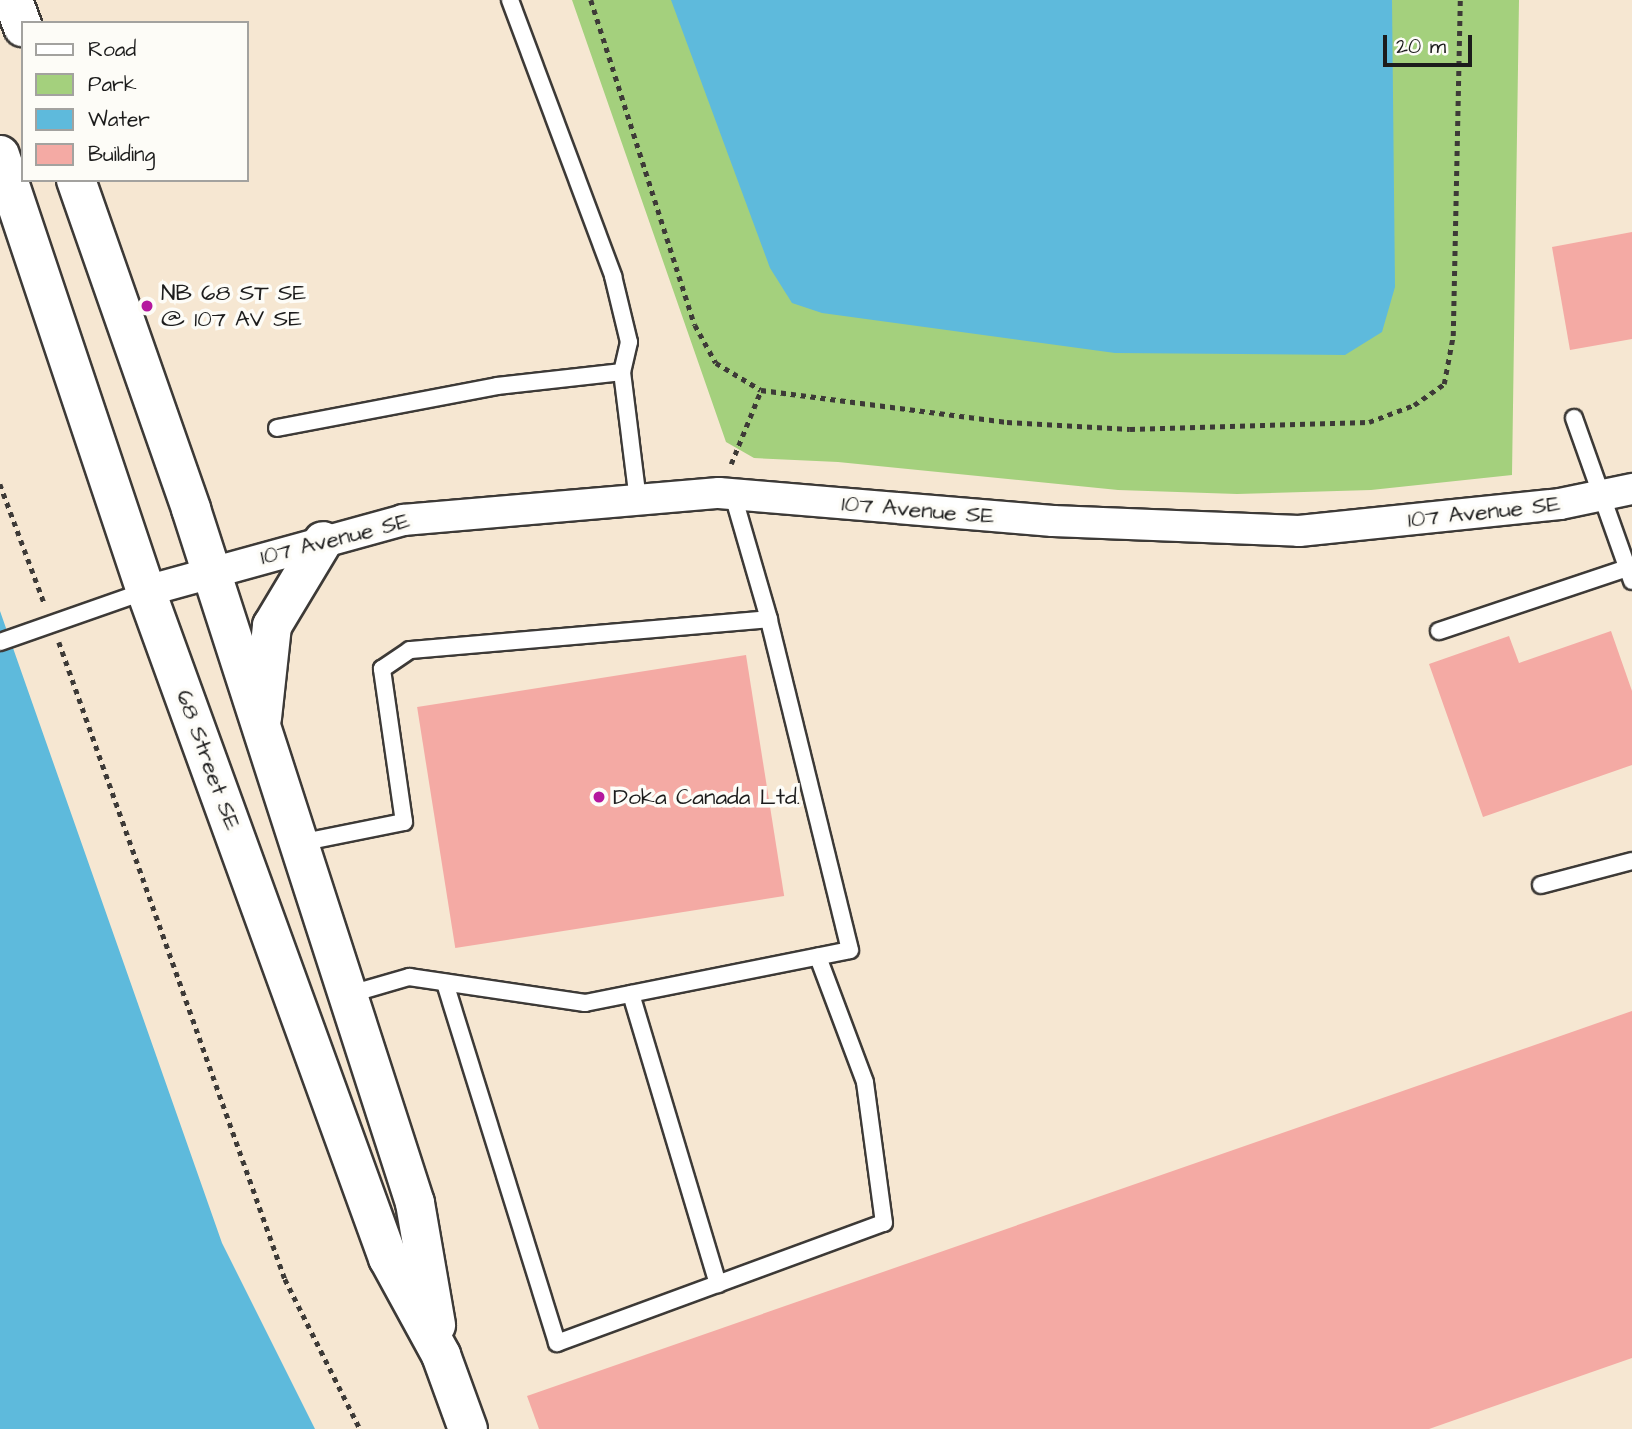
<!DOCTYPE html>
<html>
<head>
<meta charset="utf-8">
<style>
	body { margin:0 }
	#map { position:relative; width:1632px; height:1429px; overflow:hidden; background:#f6e7d2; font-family:"Architects Daughter",sans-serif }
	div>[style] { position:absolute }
	.green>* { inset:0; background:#a4d07d }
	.water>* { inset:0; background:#5ebadc }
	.building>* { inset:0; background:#f4aaa4; transform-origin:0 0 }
	.path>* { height:4.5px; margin-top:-2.25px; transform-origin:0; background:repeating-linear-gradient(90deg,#3d3a37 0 5px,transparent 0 10px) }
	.roads { filter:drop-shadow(2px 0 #3d3a37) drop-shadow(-2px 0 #3d3a37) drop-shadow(0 2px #3d3a37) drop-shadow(0 -2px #3d3a37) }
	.service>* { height:16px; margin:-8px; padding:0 8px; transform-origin:8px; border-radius:8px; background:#fff }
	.minor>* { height:30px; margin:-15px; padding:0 15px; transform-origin:15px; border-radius:15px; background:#fff }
	.tertiary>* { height:38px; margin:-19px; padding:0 19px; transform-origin:19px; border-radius:19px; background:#fff }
	.dots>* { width:19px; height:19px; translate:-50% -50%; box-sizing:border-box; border:4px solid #fdfcf7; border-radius:50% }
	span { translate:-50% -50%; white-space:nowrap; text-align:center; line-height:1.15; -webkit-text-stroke:7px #fdfcf7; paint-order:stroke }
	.poi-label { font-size:23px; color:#1c1c1c }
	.left { translate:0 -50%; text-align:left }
	.street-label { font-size:23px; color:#1c1c1c }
	.legend { position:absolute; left:21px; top:21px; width:228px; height:161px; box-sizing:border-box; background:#fdfcf7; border:2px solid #a3a29f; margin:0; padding:9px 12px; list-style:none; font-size:21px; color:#1c1c1c }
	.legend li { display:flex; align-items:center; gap:14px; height:35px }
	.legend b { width:35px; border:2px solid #a3a29f }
	.scale { position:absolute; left:1383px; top:35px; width:89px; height:32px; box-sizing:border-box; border:4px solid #1c1c1c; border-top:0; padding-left:9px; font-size:21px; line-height:24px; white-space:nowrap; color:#1c1c1c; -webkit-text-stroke:5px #fdfcf7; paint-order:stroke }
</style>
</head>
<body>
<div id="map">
	<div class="green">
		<div style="clip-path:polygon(572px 0,1519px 0,1512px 475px,1371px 490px,1237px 494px,1118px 490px,838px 462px,754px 458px,726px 442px)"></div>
	</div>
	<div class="water">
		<div style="clip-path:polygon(671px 0,1392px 0,1395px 287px,1382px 332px,1345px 355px,1115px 353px,822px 313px,792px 303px,770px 268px)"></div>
		<div style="clip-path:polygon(0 611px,222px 1243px,315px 1429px,0 1429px)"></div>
	</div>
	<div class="building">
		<div style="clip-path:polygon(1632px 232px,1632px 339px,1570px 350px,1552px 247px)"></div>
		<div style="clip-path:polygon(1611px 631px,1632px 691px,1632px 765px,1483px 817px,1429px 664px,1509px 636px,1519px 663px)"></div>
		<div style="left:746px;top:655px;width:244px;height:333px;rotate:81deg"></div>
		<div style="clip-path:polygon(1632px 1011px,1632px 1358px,1429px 1429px,539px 1429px,527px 1396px)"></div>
	</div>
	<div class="path">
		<div style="left:591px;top:0;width:341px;rotate:72.3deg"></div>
		<div style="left:695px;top:325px;width:43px;rotate:61.1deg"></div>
		<div style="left:716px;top:363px;width:52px;rotate:31deg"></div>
		<div style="left:761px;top:390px;width:248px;rotate:7.4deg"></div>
		<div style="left:1007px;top:422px;width:123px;rotate:3.3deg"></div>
		<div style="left:1130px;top:429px;width:239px;rotate:-1.7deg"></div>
		<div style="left:1369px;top:422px;width:48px;rotate:-20.7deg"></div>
		<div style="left:1414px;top:405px;width:37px;rotate:-35deg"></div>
		<div style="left:1444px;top:384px;width:49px;rotate:-79.4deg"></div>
		<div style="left:1453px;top:336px;width:336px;rotate:-88.8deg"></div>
		<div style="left:731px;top:464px;width:80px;rotate:-67.9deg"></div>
		<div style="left:0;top:484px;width:129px;rotate:69.6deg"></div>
		<div style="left:59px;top:642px;width:676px;rotate:70.47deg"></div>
		<div style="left:285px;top:1279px;width:168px;rotate:63.4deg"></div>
	</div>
	<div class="roads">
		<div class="service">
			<div style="left:510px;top:0;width:295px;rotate:69.5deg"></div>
			<div style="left:613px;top:276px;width:68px;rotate:76.4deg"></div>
			<div style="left:629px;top:342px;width:31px;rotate:103deg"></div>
			<div style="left:1574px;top:418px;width:173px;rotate:70.4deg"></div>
			<div style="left:277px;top:428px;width:224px;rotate:-10.8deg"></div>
			<div style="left:497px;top:386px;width:126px;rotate:-6.4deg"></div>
			<div style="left:622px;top:372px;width:129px;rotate:82.9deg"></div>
			<div style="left:1439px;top:631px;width:198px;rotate:-18.5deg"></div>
			<div style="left:0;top:642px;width:155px;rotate:-19.3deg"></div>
			<div style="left:299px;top:843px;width:107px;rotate:-11.3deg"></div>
			<div style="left:404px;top:822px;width:155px;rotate:-98.2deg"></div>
			<div style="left:382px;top:669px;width:34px;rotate:-34deg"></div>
			<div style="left:410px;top:650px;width:360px;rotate:-4.9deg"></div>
			<div style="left:769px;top:619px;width:129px;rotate:-106.2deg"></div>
			<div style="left:1541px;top:885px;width:94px;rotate:-14.8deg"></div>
			<div style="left:445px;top:983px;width:377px;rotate:72.7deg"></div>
			<div style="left:557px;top:1343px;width:348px;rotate:-20.2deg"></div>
			<div style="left:884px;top:1223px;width:142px;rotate:-97.7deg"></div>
			<div style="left:865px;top:1082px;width:134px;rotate:-110.6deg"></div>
			<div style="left:631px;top:994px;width:303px;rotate:73.3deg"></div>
			<div style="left:347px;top:995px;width:65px;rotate:-16.2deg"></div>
			<div style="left:409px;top:977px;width:178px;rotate:8.4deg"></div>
			<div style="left:585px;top:1003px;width:270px;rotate:-11.3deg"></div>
			<div style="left:850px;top:950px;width:341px;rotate:-103.8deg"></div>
		</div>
		<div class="minor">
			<div style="left:146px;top:591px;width:267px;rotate:-15.4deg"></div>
			<div style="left:403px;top:520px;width:317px;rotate:-4.9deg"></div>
			<div style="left:719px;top:493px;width:335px;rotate:4.8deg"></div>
			<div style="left:1053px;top:521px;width:246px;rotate:2.3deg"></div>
			<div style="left:1299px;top:531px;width:262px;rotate:-5.9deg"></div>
			<div style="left:1560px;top:504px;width:74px;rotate:-11.8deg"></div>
		</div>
		<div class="tertiary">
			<div style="left:13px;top:0;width:29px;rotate:70deg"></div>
			<div style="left:0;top:155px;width:460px;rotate:71.5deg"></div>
			<div style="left:146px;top:591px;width:710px;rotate:70.06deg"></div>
			<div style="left:388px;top:1258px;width:111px;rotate:61.3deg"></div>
			<div style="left:441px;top:1355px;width:79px;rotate:70deg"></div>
			<div style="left:76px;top:180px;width:349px;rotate:70.7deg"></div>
			<div style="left:191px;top:509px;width:729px;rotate:72.11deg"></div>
			<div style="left:415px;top:1203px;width:124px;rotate:80.2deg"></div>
			<div style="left:262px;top:718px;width:93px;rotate:-83.8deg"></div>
			<div style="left:272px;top:626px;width:99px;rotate:-59deg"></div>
		</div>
	</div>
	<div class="dots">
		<div style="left:147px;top:306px;background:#b5179e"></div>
		<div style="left:599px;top:797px;background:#b5179e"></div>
	</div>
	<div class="poi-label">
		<span class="left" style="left:161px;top:306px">NB 68 ST SE<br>@ 107 AV SE</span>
		<span class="left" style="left:613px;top:797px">Doka Canada Ltd.</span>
	</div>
	<div class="street-label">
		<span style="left:918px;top:510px;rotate:5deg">107 Avenue SE</span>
		<span style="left:1484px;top:512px;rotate:-6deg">107 Avenue SE</span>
		<span style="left:335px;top:539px;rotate:-14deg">107 Avenue SE</span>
		<span style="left:208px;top:760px;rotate:70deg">68 Street SE</span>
	</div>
	<ul class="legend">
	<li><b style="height:9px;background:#fff"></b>Road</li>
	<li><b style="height:19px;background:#a4d07d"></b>Park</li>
	<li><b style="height:19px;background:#5ebadc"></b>Water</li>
	<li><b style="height:19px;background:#f4aaa4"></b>Building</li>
	</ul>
	<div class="scale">20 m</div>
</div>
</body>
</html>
